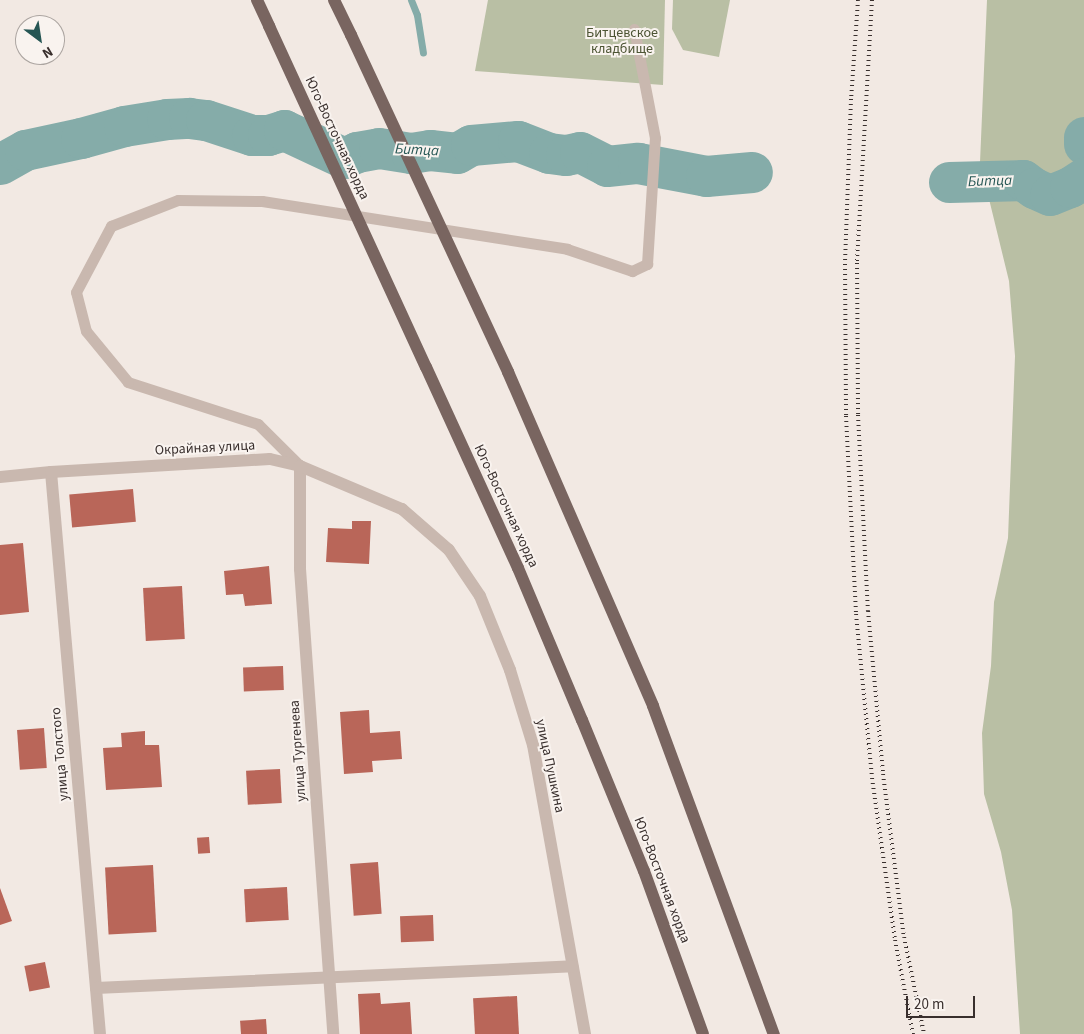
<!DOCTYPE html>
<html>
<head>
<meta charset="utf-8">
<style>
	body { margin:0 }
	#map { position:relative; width:1084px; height:1034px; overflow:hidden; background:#f2e9e3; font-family:"Source Sans 3",sans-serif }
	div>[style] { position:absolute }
	.green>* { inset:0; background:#b9bfa4 }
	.stream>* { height:7px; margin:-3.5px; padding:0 3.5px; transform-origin:3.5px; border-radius:3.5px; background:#85aca9 }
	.river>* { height:41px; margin:-20.5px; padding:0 20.5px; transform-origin:20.5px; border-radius:20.5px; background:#85aca9 }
	.building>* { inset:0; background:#b96659; transform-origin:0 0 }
	.service>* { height:11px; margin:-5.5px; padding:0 5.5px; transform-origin:5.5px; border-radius:5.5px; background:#c9b8af }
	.minor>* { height:12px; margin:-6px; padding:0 6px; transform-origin:6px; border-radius:6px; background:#c9b8af }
	.primary>* { height:12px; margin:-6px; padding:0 6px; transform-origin:6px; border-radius:6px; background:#796560 }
	.rail>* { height:4px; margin-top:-2px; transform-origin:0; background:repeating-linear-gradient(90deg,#392f2d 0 1px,transparent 0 5px) }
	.primary-bridge>* { height:12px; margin:-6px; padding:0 6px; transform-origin:6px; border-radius:6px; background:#796560 }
	span { translate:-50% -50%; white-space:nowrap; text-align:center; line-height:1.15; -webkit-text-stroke:4px #f9f3ef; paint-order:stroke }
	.park-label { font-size:14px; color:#4c5433 }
	.street-label { font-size:14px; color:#392f2d }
	.water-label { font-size:15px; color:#265654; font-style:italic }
	.north { position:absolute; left:15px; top:15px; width:50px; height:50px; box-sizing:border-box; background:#f9f3ef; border:1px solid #aca5a1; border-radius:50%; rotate:149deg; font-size:14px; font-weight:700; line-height:20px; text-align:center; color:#392f2d }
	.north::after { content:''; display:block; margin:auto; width:18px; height:22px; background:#265654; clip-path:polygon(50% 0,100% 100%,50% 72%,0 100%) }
	.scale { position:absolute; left:906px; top:996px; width:69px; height:22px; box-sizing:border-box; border:2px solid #392f2d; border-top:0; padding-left:6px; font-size:15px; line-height:18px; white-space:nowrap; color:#392f2d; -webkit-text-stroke:4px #f9f3ef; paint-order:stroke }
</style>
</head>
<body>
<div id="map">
	<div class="green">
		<div style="clip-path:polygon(488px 0,665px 0,663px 85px,475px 71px)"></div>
		<div style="clip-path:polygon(673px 0,730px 0,719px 57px,683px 50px,672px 29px)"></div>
		<div style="clip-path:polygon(987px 0,1084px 0,1084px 1034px,1020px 1034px,1012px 910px,1001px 852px,984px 794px,982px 733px,991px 666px,994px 602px,1008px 538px,1015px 356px,1009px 281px,980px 162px)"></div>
	</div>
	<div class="stream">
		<div style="left:411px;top:0;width:16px;rotate:68deg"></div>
		<div style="left:417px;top:15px;width:38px;rotate:81deg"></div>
	</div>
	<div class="river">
		<div style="left:1084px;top:137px;width:7px;rotate:90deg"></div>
		<div style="left:0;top:164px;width:29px;rotate:-29deg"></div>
		<div style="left:25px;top:150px;width:57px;rotate:-12.1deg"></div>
		<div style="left:81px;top:138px;width:45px;rotate:-15.6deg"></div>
		<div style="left:124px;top:126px;width:44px;rotate:-9.2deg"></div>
		<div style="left:167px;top:119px;width:22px;rotate:-3deg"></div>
		<div style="left:189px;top:118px;width:17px;rotate:7deg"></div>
		<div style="left:206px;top:120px;width:48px;rotate:18.1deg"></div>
		<div style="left:252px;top:135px;width:16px"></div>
		<div style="left:268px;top:135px;width:17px;rotate:-17deg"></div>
		<div style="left:284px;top:130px;width:66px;rotate:25deg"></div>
		<div style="left:344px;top:158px;width:14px;rotate:-25deg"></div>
		<div style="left:357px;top:152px;width:22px;rotate:-10deg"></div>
		<div style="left:379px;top:148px;width:32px;rotate:9deg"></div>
		<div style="left:411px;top:153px;width:19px;rotate:-9deg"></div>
		<div style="left:430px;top:150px;width:27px;rotate:6deg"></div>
		<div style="left:457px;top:153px;width:16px;rotate:-30deg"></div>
		<div style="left:471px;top:145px;width:47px;rotate:-4.9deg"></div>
		<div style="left:518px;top:141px;width:33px;rotate:21deg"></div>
		<div style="left:549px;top:153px;width:17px;rotate:7deg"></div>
		<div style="left:566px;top:155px;width:14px;rotate:-12deg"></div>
		<div style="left:580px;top:152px;width:30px;rotate:27deg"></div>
		<div style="left:607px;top:166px;width:31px;rotate:-6deg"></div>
		<div style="left:638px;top:163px;width:69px;rotate:10.8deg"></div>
		<div style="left:706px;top:176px;width:46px;rotate:-5deg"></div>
		<div style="left:949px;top:182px;width:74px;rotate:-1.5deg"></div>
		<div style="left:1023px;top:180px;width:14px;rotate:36deg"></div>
		<div style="left:1034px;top:188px;width:17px;rotate:24deg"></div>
		<div style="left:1050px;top:195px;width:22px;rotate:-22deg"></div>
		<div style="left:1070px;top:187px;width:17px;rotate:-33deg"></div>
	</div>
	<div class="building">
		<div style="left:133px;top:489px;width:33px;height:64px;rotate:85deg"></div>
		<div style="clip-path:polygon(352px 521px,371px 521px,369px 564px,326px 562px,328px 528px,352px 529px)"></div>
		<div style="clip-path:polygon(23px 543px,29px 612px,0 615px,0 545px)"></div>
		<div style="clip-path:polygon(269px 566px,272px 604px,245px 606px,243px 594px,226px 595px,224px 571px)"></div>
		<div style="left:182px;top:586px;width:53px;height:39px;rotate:87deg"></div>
		<div style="left:283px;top:666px;width:24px;height:40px;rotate:88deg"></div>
		<div style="clip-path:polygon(369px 710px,370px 733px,400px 731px,402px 759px,372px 761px,373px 772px,344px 774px,340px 712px)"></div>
		<div style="left:44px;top:728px;width:40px;height:27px;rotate:86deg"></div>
		<div style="clip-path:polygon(145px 731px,145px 745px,159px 745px,162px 787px,106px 790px,103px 748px,122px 747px,121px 733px)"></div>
		<div style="left:280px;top:769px;width:34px;height:34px;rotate:87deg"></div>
		<div style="left:209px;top:837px;width:16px;height:12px;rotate:86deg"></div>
		<div style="left:378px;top:862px;width:52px;height:28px;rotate:86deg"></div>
		<div style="left:153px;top:865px;width:67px;height:48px;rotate:87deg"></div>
		<div style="left:287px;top:887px;width:33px;height:43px;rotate:87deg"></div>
		<div style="clip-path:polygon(0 888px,12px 921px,0 925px)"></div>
		<div style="left:433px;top:915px;width:26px;height:33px;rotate:88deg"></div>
		<div style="left:45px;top:962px;width:26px;height:21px;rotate:79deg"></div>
		<div style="clip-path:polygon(380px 993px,381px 1004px,410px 1002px,412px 1034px,360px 1034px,358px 994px)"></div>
		<div style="left:517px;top:996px;width:38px;height:44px;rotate:87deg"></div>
		<div style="left:266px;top:1019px;width:15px;height:26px;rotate:86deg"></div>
	</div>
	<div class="service">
		<div style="left:300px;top:466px;width:59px;rotate:-135deg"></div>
		<div style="left:258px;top:424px;width:137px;rotate:-162.1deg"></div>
		<div style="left:128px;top:382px;width:66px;rotate:-129.5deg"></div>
		<div style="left:86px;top:331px;width:40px;rotate:-104.4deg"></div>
		<div style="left:76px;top:292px;width:75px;rotate:-62.1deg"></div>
		<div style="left:111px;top:226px;width:72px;rotate:-21.2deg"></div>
		<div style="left:178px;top:200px;width:84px;rotate:0.7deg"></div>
		<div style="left:262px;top:201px;width:309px;rotate:8.9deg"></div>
		<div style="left:567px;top:249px;width:69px;rotate:18.7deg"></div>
		<div style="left:632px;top:271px;width:17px;rotate:-25deg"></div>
		<div style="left:647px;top:264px;width:126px;rotate:-86.4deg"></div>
		<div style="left:655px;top:138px;width:111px;rotate:-100.9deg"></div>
	</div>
	<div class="minor">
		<div style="left:300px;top:466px;width:103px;rotate:90deg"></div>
		<div style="left:300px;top:569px;width:466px;rotate:85.9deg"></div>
		<div style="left:51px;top:472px;width:564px;rotate:85.02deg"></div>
		<div style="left:0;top:477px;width:51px;rotate:-5.6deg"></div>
		<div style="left:51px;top:472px;width:219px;rotate:-3.4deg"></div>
		<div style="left:270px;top:459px;width:31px;rotate:13deg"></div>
		<div style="left:300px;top:466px;width:111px;rotate:22.9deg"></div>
		<div style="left:402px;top:509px;width:62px;rotate:41.1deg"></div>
		<div style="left:449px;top:550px;width:55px;rotate:56deg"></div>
		<div style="left:480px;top:596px;width:80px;rotate:67.9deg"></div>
		<div style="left:510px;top:670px;width:78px;rotate:73deg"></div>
		<div style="left:533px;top:745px;width:294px;rotate:79.8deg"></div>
		<div style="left:96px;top:988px;width:477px;rotate:-2.6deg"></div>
	</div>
	<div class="primary">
		<div style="left:257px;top:0;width:29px;rotate:65deg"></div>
		<div style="left:334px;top:0;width:39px;rotate:64deg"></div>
		<div style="left:426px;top:367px;width:221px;rotate:65.4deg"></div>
		<div style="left:518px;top:568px;width:165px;rotate:67.2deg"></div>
		<div style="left:582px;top:720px;width:163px;rotate:67.7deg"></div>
		<div style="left:644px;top:871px;width:173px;rotate:70.1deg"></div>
		<div style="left:508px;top:372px;width:364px;rotate:66.5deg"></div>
		<div style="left:653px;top:706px;width:350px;rotate:69.8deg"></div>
	</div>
	<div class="rail">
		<div style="left:858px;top:0;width:99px;rotate:94deg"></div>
		<div style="left:851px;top:99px;width:165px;rotate:92.1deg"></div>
		<div style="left:845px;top:264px;width:152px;rotate:89.6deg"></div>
		<div style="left:846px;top:416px;width:198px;rotate:87.1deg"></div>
		<div style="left:856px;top:614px;width:165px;rotate:84.4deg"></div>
		<div style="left:872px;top:778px;width:164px;rotate:81.9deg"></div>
		<div style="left:895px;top:940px;width:96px;rotate:79.2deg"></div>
		<div style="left:872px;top:0;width:263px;rotate:93.3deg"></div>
		<div style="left:857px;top:263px;width:152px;rotate:89.6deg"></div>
		<div style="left:858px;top:415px;width:196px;rotate:87.1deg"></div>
		<div style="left:868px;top:611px;width:164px;rotate:84.7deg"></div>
		<div style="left:883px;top:774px;width:164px;rotate:82.7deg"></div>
		<div style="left:904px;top:937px;width:99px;rotate:78.3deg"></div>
	</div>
	<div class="primary-bridge">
		<div style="left:269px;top:26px;width:375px;rotate:65.3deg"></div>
		<div style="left:351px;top:35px;width:372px;rotate:65deg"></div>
	</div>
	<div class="park-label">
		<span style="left:622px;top:41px">Битцевское<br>кладбище</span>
	</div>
	<div class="street-label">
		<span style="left:337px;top:138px;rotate:65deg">Юго-Восточная хорда</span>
		<span style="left:205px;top:448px;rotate:-3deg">Окрайная улица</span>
		<span style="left:506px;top:506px;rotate:65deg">Юго-Восточная хорда</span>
		<span style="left:298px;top:751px;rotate:-94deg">улица Тургенева</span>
		<span style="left:60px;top:754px;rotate:-95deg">улица Толстого</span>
		<span style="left:550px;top:766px;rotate:78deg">улица Пушкина</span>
		<span style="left:662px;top:880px;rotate:69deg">Юго-Восточная хорда</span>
	</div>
	<div class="water-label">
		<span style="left:417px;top:150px;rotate:3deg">Битца</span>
		<span style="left:990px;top:181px;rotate:-2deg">Битца</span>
	</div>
	<div class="north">N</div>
	<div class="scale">20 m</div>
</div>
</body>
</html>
